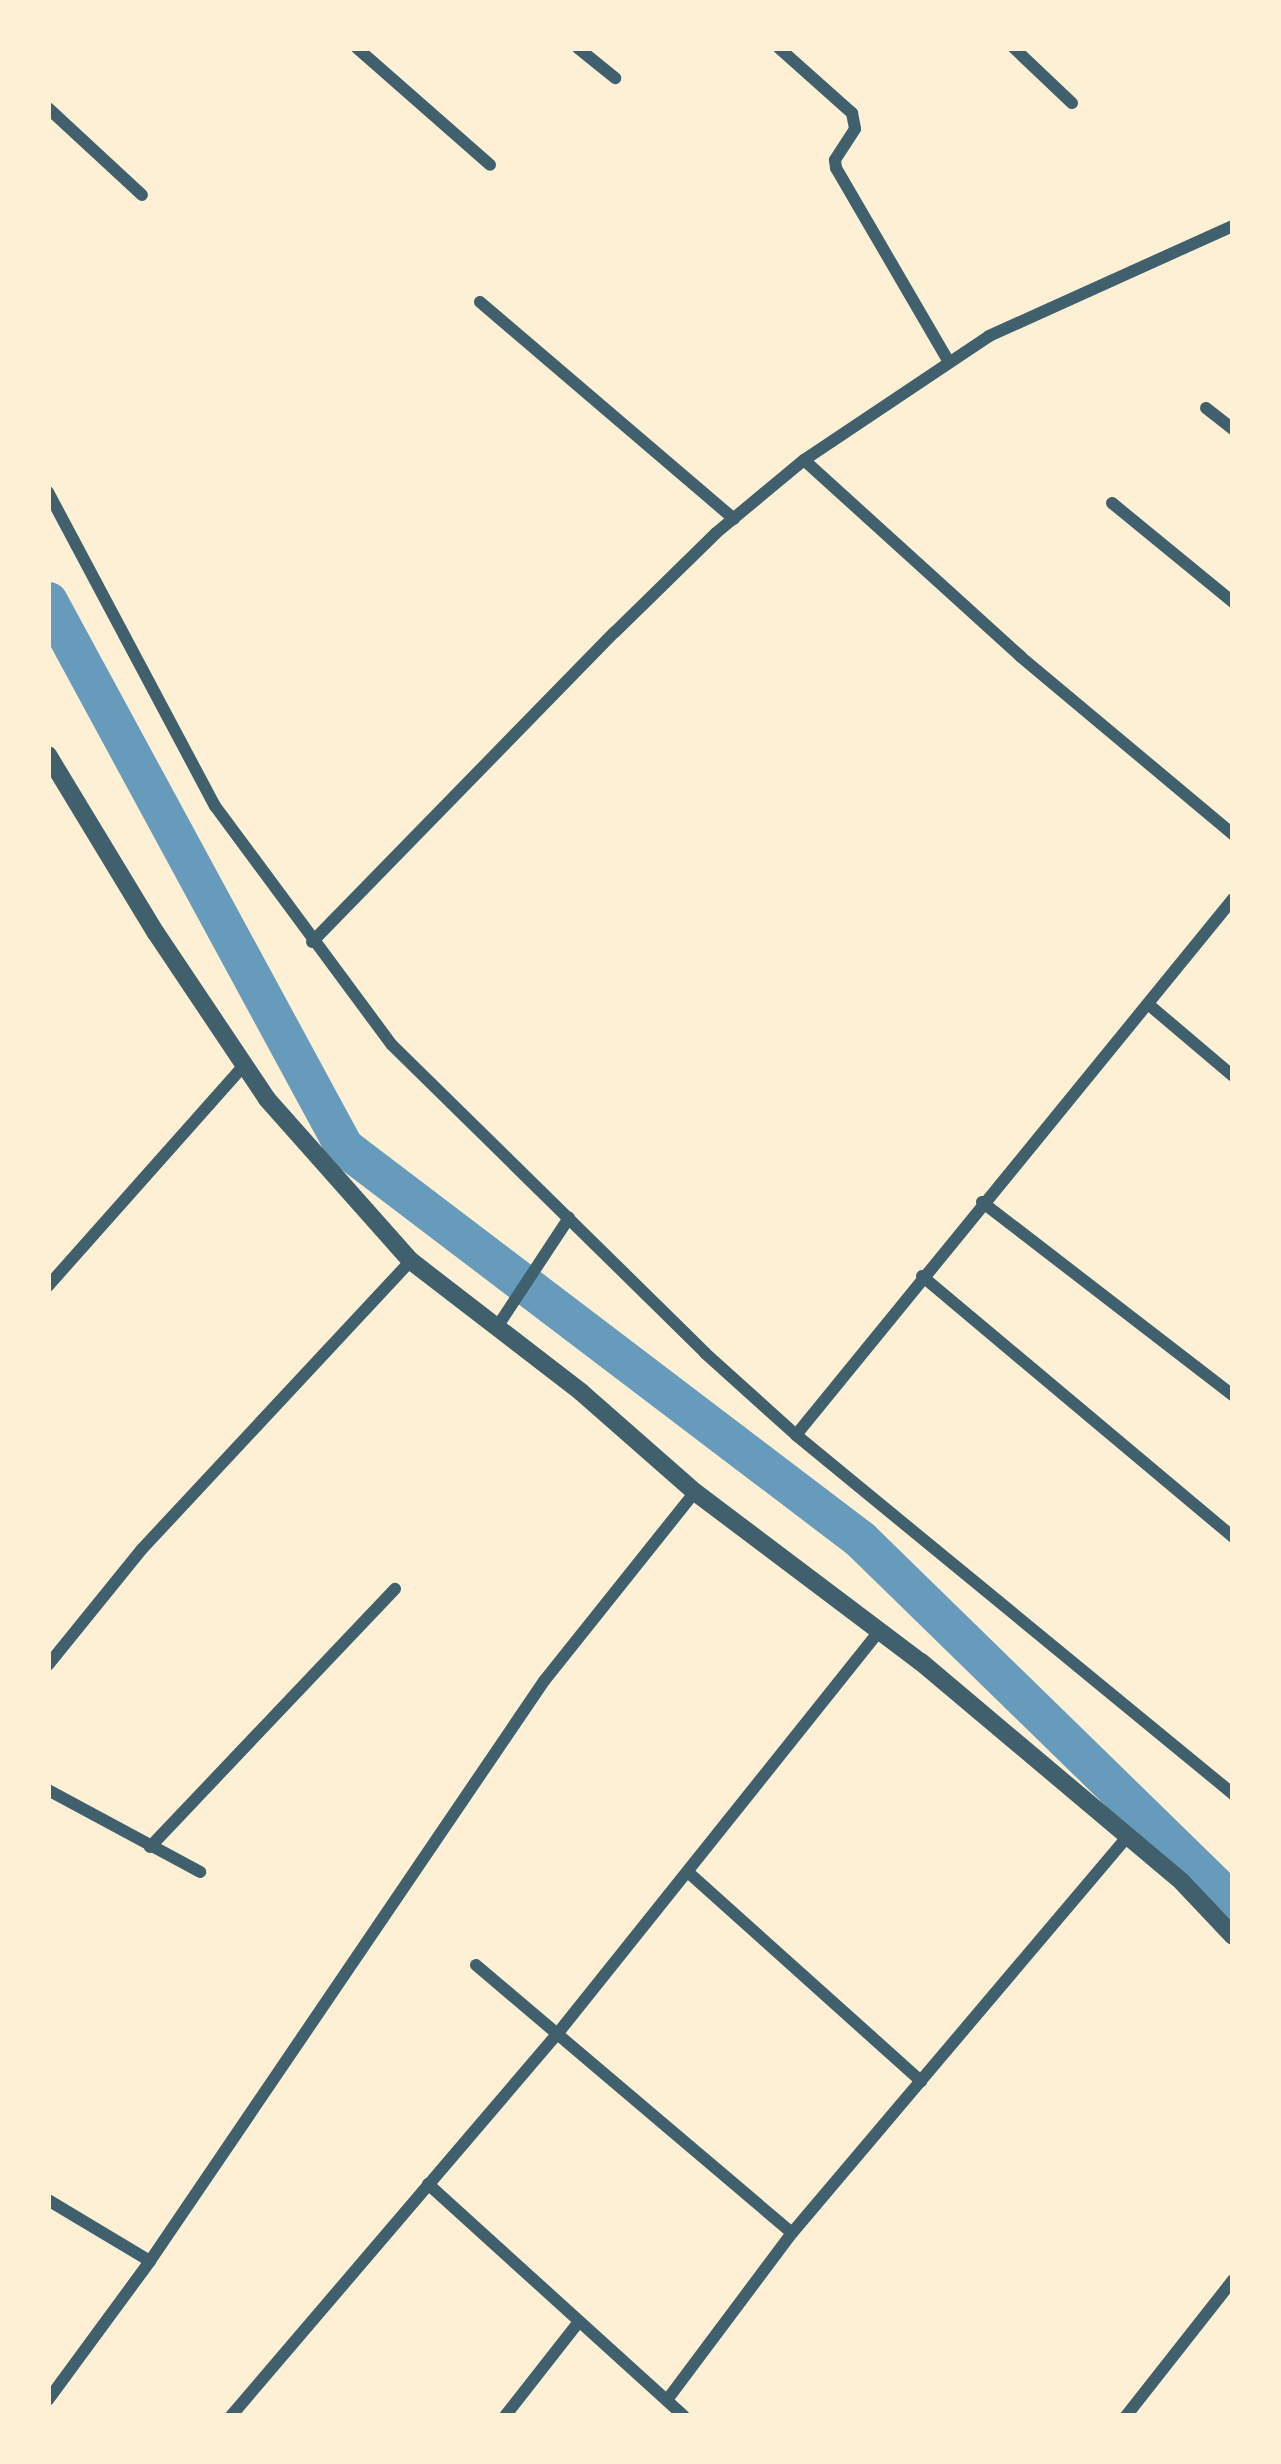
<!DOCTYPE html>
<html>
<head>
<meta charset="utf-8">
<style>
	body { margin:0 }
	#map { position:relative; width:1281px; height:2464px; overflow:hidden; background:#fdf0d5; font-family:"Noto Sans",sans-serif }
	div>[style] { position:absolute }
	.canal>* { height:39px; margin:-19.5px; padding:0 19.5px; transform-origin:19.5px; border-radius:19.5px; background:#669bbc }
	.minor>* { height:12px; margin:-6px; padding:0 6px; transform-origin:6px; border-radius:6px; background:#3f606c }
	.tertiary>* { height:18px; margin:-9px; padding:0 9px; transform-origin:9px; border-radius:9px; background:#3f606c }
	span { translate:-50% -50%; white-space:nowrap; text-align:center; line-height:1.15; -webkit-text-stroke:10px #fdf0d5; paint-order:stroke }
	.frame { position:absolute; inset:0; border:51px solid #fdf0d5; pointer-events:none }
</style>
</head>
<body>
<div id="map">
	<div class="canal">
		<div style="left:48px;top:601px;width:621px;rotate:61.54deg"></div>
		<div style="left:344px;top:1147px;width:648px;rotate:37.22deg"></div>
		<div style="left:860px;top:1539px;width:521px;rotate:44.3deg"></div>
	</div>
	<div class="minor">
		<div style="left:357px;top:48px;width:177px;rotate:41.3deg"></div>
		<div style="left:578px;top:48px;width:48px;rotate:39deg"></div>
		<div style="left:779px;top:48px;width:98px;rotate:41.7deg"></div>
		<div style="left:852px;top:113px;width:16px;rotate:79deg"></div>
		<div style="left:855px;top:129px;width:37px;rotate:123deg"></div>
		<div style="left:835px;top:160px;width:8px;rotate:83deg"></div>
		<div style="left:836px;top:168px;width:221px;rotate:59.8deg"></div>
		<div style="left:1014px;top:48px;width:80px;rotate:43.5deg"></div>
		<div style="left:48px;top:108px;width:128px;rotate:42.8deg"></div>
		<div style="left:480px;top:302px;width:334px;rotate:40.5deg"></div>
		<div style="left:1206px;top:408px;width:34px;rotate:38deg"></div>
		<div style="left:804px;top:460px;width:293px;rotate:42.2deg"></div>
		<div style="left:1021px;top:657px;width:276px;rotate:39.9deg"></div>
		<div style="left:48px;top:492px;width:356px;rotate:62deg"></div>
		<div style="left:215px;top:806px;width:297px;rotate:53.5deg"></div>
		<div style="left:392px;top:1045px;width:439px;rotate:44.5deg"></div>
		<div style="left:705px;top:1353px;width:122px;rotate:42deg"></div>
		<div style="left:796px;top:1435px;width:566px;rotate:39.4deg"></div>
		<div style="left:1112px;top:503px;width:156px;rotate:39.3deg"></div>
		<div style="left:312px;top:942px;width:433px;rotate:-45.7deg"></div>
		<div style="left:615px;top:632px;width:141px;rotate:-44.4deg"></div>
		<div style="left:716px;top:533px;width:114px;rotate:-39.7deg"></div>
		<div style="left:804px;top:460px;width:223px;rotate:-33.8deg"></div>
		<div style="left:989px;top:336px;width:268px;rotate:-24.3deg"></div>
		<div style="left:1148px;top:1004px;width:111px;rotate:40.3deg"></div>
		<div style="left:982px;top:1202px;width:317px;rotate:37.6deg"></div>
		<div style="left:922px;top:1276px;width:406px;rotate:40deg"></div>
		<div style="left:48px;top:1286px;width:295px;rotate:-48.4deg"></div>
		<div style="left:497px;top:1327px;width:131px;rotate:-56.6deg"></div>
		<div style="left:796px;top:1435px;width:692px;rotate:-50.81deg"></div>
		<div style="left:48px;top:1665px;width:149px;rotate:-51deg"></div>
		<div style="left:142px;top:1549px;width:394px;rotate:-47deg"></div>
		<div style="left:48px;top:1790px;width:173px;rotate:28.3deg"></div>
		<div style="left:150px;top:1847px;width:356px;rotate:-46.5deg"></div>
		<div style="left:689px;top:1873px;width:312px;rotate:41.9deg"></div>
		<div style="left:476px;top:1965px;width:414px;rotate:40.3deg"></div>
		<div style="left:428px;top:2184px;width:345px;rotate:42.2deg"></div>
		<div style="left:48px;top:2200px;width:119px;rotate:30.9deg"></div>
		<div style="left:48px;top:2400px;width:172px;rotate:-53.7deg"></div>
		<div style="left:150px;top:2261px;width:701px;rotate:-55.81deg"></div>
		<div style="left:544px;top:1681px;width:242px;rotate:-51.4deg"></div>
		<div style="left:667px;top:2400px;width:209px;rotate:-53.2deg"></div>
		<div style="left:792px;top:2233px;width:519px;rotate:-49.77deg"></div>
		<div style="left:231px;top:2416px;width:504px;rotate:-49.51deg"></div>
		<div style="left:558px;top:2033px;width:511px;rotate:-51.36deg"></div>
		<div style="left:505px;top:2416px;width:118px;rotate:-51.9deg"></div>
		<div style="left:1126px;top:2416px;width:173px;rotate:-51.8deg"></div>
	</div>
	<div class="tertiary">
		<div style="left:48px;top:755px;width:208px;rotate:58.8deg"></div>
		<div style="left:156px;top:933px;width:200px;rotate:56.2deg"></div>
		<div style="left:267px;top:1099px;width:217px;rotate:48.4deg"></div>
		<div style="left:411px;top:1261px;width:215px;rotate:37.6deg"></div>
		<div style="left:581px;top:1392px;width:152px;rotate:41.3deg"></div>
		<div style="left:695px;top:1492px;width:283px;rotate:37deg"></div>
		<div style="left:921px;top:1662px;width:341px;rotate:40.1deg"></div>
		<div style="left:1182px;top:1882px;width:74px;rotate:46.6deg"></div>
	</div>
	<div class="frame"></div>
</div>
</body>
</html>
